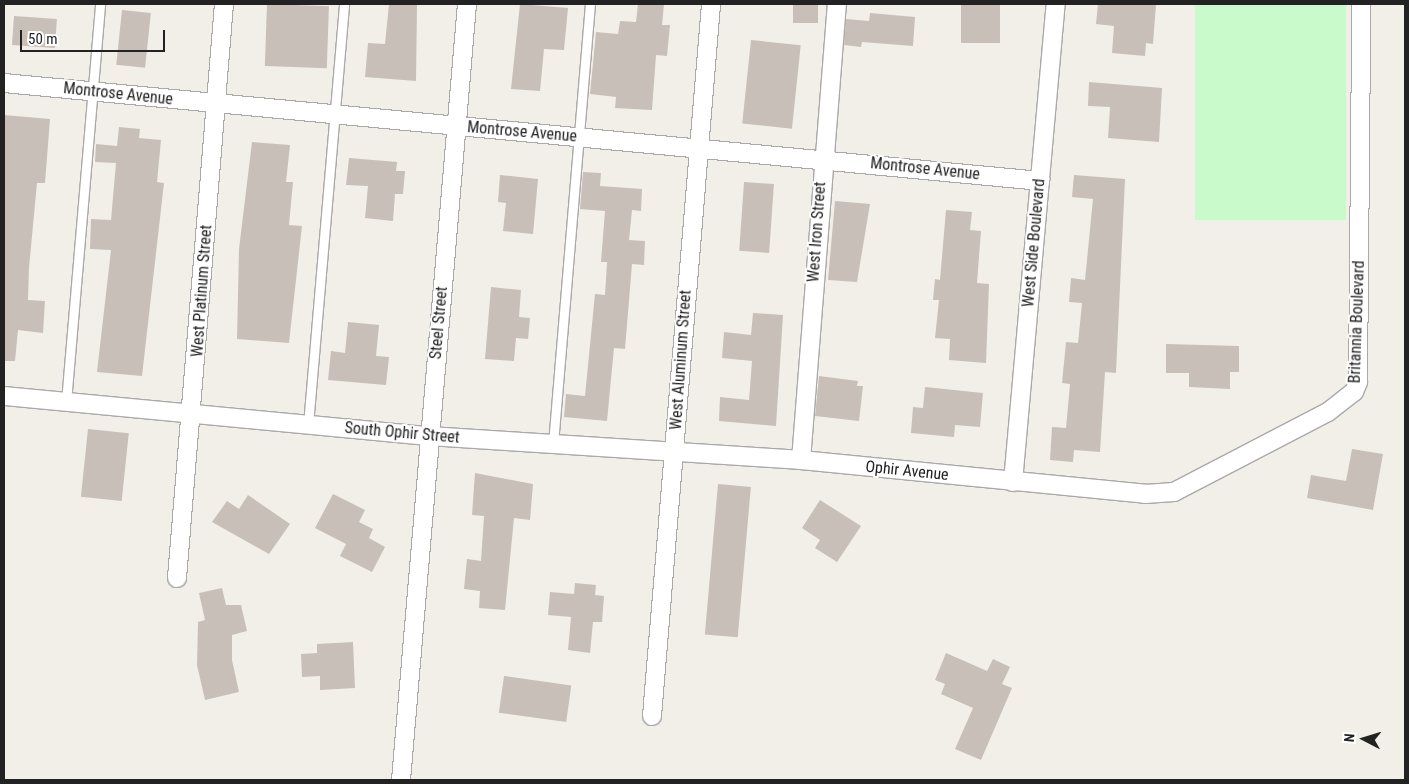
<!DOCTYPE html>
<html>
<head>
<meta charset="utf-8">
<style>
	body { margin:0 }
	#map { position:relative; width:1409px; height:784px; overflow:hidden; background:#f2efe9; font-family:"Roboto Condensed",sans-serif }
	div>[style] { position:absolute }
	.park>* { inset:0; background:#c8facc; transform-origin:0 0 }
	.building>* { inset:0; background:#c7bfb8; transform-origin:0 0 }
	.roads { filter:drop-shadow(1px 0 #a9a9a9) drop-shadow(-1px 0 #a9a9a9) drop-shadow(0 1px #a9a9a9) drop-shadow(0 -1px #a9a9a9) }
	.lane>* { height:9px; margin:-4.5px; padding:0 4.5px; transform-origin:4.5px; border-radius:4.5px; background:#fff }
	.street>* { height:18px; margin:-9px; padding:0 9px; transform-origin:9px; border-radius:9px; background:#fff }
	span { translate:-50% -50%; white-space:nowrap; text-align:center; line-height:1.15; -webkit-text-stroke:4px #fff; paint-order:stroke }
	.street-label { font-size:16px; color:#222 }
	.frame { position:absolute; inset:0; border:5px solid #222; pointer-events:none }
	.north { position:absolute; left:1339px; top:714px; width:50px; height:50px; -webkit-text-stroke:4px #fff; paint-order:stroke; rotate:275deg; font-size:14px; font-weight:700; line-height:20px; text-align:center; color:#222 }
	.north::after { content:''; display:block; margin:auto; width:18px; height:22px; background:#222; clip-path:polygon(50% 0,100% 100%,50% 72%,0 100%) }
	.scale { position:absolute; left:20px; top:30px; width:145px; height:22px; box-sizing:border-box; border:2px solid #222; border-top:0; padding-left:6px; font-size:15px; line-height:18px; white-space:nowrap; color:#222; -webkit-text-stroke:4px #fff; paint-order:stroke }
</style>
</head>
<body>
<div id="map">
	<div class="park">
		<div style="left:1195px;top:4px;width:151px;height:216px"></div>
	</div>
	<div class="building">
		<div style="left:267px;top:4px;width:62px;height:62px;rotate:2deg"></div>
		<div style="clip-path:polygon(389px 4px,417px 4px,416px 81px,365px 77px,368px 43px,385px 44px)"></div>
		<div style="clip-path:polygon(520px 4px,568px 8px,564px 50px,544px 49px,540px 91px,511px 89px)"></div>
		<div style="clip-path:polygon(638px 4px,664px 4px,662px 25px,670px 25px,667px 56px,656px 55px,652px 110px,615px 108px,616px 97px,590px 94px,596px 32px,618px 34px,620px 21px,636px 22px)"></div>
		<div style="left:793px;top:4px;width:25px;height:19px"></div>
		<div style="left:961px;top:4px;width:39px;height:39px"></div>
		<div style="clip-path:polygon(1098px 4px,1156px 4px,1153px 44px,1146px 43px,1145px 56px,1112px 53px,1114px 26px,1096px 24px)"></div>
		<div style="left:122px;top:10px;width:29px;height:55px;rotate:6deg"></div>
		<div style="clip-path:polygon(870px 13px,915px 17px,913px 46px,862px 42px,861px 47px,844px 45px,846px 19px,869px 21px)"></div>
		<div style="left:14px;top:16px;width:43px;height:29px;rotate:4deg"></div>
		<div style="left:751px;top:40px;width:50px;height:84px;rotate:6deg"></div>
		<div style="clip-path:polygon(1089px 82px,1162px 88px,1159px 142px,1108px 138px,1110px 107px,1088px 106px)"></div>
		<div style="clip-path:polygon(4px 115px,50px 119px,45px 183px,37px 183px,29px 268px,28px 300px,45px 301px,43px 333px,18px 330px,15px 361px,4px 361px)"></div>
		<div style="clip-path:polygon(119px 127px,140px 129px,139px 138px,161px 140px,157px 182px,164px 183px,142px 376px,97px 372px,111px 250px,90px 249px,91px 219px,111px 220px,116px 163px,95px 162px,96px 144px,117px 146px)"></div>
		<div style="clip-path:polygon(252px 142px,290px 145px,286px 182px,293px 182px,289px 225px,302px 226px,289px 343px,237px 339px,239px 249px)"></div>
		<div style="clip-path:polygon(349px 158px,397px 162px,396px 171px,405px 171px,403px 194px,395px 194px,393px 221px,365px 218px,368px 186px,346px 185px)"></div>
		<div style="clip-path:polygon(583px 172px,601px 173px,600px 186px,642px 189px,641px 211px,632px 210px,629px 240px,645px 241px,644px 265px,632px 264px,625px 349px,614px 348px,607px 421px,564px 417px,566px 394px,585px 396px,595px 294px,605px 295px,607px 262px,601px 262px,605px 211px,580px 209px)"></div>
		<div style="clip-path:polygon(500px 175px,538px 179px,533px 234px,503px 231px,506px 203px,498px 202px)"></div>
		<div style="clip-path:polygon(1074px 175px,1125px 179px,1116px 373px,1105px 372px,1100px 452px,1074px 450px,1073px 462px,1050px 460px,1052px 427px,1066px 428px,1070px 384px,1062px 383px,1066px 342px,1078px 343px,1082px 303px,1069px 302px,1071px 278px,1085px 280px,1093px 199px,1072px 197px)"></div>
		<div style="left:744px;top:182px;width:30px;height:69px;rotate:4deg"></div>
		<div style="clip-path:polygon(835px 201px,870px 204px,857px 282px,828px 280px)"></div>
		<div style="clip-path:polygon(946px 210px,972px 212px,970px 230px,981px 231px,977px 283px,989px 284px,986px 363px,949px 360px,950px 339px,935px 338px,939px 300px,933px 300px,935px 279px,940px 280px)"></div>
		<div style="clip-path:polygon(491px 287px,521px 290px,519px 317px,530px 318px,528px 339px,516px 338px,514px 361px,485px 359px)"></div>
		<div style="clip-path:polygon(753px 313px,783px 315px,776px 426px,719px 421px,720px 397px,749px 400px,752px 361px,722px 358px,724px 332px,751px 335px)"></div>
		<div style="clip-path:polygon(348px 322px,379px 325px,376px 356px,389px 357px,386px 385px,328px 380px,331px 351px,345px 353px)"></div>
		<div style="clip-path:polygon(1166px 344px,1239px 346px,1239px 372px,1230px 372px,1230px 389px,1189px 387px,1189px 373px,1166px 373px)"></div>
		<div style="clip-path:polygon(819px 376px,858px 381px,857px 386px,863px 386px,859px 421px,815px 416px)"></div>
		<div style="clip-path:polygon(925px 387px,983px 393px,980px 427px,955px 425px,954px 437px,911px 433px,913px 407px,923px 408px)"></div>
		<div style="left:88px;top:429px;width:41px;height:68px;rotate:6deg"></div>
		<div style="clip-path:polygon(1352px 449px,1383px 454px,1373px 510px,1307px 498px,1311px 475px,1346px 481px)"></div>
		<div style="clip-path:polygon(475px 473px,533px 484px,530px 520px,514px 518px,505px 610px,479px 608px,480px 591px,464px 589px,467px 559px,481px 561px,484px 516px,472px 515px)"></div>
		<div style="left:718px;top:484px;width:33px;height:151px;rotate:5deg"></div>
		<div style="clip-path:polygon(333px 494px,365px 510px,359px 522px,373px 529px,369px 538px,385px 547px,372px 572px,340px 556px,346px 544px,315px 528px)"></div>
		<div style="clip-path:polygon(248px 495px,290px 524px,269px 554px,212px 522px,227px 501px,239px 509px)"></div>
		<div style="clip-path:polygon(820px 500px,861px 526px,837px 562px,815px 548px,820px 540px,802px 528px)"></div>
		<div style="clip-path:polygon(575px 583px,596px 585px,595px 595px,604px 596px,602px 622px,593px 622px,590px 653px,568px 650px,571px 617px,548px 615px,550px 592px,574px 594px)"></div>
		<div style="clip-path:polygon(222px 588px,226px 605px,241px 605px,247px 631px,232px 635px,232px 660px,239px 692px,205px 700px,197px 665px,198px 622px,205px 620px,199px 593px)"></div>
		<div style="clip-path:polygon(353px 642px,355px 688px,320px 690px,320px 676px,302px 677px,301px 654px,317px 653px,317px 644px)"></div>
		<div style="clip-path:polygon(946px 653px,987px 671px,993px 659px,1010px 667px,1002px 684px,1012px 688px,981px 760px,955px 749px,973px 708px,941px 694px,945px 684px,935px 680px)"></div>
		<div style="left:504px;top:676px;width:68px;height:37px;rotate:8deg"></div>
	</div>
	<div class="roads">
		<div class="lane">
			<div style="left:66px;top:402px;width:399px;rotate:-85.1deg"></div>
			<div style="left:308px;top:425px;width:423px;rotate:-85.1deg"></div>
			<div style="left:553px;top:444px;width:442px;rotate:-85.2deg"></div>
		</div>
		<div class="street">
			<div style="left:4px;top:83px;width:1041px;rotate:5.4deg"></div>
			<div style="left:4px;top:396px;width:428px;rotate:5.4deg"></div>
			<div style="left:430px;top:436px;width:372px;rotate:3.7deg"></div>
			<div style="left:801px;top:460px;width:346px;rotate:5.6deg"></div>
			<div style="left:1145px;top:494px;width:29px;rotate:-4deg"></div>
			<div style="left:1174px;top:492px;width:174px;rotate:-27.5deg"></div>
			<div style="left:1328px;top:412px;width:33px;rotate:-38deg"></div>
			<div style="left:1354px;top:392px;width:11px;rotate:-68deg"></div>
			<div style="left:1358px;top:382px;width:378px;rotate:-89.5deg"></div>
			<div style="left:801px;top:460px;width:457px;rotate:-85.5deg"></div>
			<div style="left:1013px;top:482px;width:480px;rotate:-84.9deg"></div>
			<div style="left:177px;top:578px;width:576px;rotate:-85.32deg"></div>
			<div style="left:652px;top:716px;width:714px;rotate:-85.26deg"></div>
			<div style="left:401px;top:780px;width:779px;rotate:-85.14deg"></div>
		</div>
	</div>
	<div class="street-label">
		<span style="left:118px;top:94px;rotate:6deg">Montrose Avenue</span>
		<span style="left:522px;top:132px;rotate:5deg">Montrose Avenue</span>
		<span style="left:925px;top:169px;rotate:6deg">Montrose Avenue</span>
		<span style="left:817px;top:232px;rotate:-86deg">West Iron Street</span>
		<span style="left:1034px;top:243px;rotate:-85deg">West Side Boulevard</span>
		<span style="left:202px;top:291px;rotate:-86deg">West Platinum Street</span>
		<span style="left:1357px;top:322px;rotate:-88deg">Britannia Boulevard</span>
		<span style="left:439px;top:323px;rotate:-85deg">Steel Street</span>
		<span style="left:681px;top:360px;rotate:-86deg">West Aluminum Street</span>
		<span style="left:402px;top:433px;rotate:5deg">South Ophir Street</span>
		<span style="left:907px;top:471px;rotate:6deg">Ophir Avenue</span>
	</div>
	<div class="frame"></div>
	<div class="north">N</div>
	<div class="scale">50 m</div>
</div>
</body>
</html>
